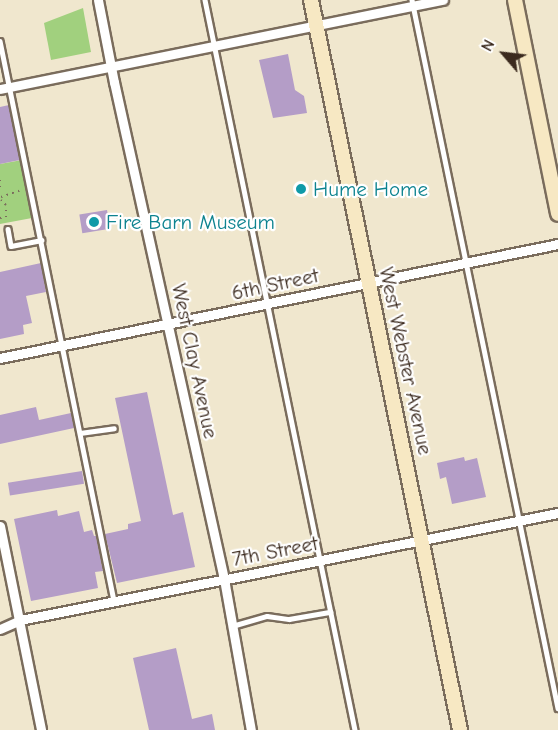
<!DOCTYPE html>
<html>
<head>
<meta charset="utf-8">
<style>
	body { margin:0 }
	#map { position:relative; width:558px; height:730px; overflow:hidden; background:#f0e7ce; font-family:"Comic Neue",sans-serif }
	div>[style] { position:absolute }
	.green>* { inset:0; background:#a1d07e }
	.building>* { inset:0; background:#b49dc7; transform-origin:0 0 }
	.path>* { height:2px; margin-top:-1px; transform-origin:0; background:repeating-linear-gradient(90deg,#7a6c5c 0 1.5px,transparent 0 6px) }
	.roads { filter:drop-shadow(2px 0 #7a6c5c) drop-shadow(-2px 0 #7a6c5c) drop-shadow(0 2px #7a6c5c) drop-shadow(0 -2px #7a6c5c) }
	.lane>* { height:4.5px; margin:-2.25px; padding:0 2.25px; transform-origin:2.25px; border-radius:2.25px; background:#fff }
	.street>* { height:9px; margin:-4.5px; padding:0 4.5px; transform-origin:4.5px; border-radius:4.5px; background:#fff }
	.secondary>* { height:14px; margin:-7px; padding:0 7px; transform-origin:7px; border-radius:7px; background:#f7e8c3 }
	.dots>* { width:16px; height:16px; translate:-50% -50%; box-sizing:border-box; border:3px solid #fff; border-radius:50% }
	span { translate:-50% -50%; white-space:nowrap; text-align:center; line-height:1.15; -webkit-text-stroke:4.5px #fff; paint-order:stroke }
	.culture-label { font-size:21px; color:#0d838f }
	.left { translate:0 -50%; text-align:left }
	.street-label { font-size:21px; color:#3b2a1e }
	.north { position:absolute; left:474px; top:24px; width:60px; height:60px; -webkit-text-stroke:4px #fff; paint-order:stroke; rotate:298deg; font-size:16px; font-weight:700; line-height:24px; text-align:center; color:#3b2a1e }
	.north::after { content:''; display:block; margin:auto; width:21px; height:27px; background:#3b2a1e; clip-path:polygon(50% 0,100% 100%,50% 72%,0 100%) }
</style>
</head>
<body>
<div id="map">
	<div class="green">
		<div style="clip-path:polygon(83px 8px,91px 52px,51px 60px,44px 23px)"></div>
		<div style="clip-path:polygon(22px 160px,32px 218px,0 224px,0 164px)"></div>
	</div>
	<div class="building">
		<div style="clip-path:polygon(288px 54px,295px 90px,304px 96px,307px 113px,273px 118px,259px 60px)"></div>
		<div style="clip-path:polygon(9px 105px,20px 160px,0 164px,0 107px)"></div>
		<div style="left:107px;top:210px;width:19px;height:28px;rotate:81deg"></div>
		<div style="clip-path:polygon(41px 263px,46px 292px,26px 296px,32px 323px,23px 325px,24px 334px,0 339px,0 272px)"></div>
		<div style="clip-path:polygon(147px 392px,173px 515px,183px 512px,195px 567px,117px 583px,105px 534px,128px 529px,128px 524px,141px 521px,115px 398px)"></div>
		<div style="clip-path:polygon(36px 407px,39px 420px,71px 413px,74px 428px,0 444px,0 415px)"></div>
		<div style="clip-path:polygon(464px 457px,465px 461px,477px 458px,486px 497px,452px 504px,446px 477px,440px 479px,437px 463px)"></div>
		<div style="left:82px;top:471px;width:13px;height:75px;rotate:81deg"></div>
		<div style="clip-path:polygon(57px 510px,58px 516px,79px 511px,84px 532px,92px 530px,94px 536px,96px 536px,103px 571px,95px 572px,98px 588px,31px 601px,14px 519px)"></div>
		<div style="clip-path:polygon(176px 648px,192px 719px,212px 714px,215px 730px,149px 730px,133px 658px)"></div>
	</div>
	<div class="path">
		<div style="left:0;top:180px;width:11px;rotate:90deg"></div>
		<div style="left:1px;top:197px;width:21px;rotate:-19deg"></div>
		<div style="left:0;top:218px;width:6px;rotate:-9deg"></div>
		<div style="left:6px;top:217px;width:12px;rotate:-90deg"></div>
		<div style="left:6px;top:205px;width:7px;rotate:-135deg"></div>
	</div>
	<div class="roads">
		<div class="lane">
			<div style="left:205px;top:0;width:745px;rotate:78.39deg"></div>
			<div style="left:412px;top:0;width:723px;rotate:78.35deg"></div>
			<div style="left:0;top:41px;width:571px;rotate:78.49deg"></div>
			<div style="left:8px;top:229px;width:17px;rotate:80deg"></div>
			<div style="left:11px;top:246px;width:31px;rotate:-11deg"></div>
			<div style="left:80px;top:433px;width:34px;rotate:-8deg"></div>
			<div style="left:232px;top:626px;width:36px;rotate:-16deg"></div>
			<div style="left:267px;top:616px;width:22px;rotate:8deg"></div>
			<div style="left:289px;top:619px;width:42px;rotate:-9.7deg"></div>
		</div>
		<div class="street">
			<div style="left:98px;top:0;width:84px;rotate:79deg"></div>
			<div style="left:114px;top:82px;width:509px;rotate:77.52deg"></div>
			<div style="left:224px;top:579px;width:153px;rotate:79.9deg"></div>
			<div style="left:0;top:89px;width:452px;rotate:-11.4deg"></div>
			<div style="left:0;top:358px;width:570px;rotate:-11.55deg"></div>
			<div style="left:0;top:526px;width:208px;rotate:78.6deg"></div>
			<div style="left:0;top:629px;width:22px;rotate:-24deg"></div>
			<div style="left:20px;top:620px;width:549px;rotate:-11.25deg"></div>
		</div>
		<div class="secondary">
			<div style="left:311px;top:0;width:745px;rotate:78.46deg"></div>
			<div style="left:515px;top:0;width:218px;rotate:78.6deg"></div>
		</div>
	</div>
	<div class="dots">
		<div style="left:301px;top:189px;background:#0f9aa8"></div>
		<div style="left:94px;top:222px;background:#0f9aa8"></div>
	</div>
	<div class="culture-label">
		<span class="left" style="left:313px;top:189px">Hume Home</span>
		<span class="left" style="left:106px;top:222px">Fire Barn Museum</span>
	</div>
	<div class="street-label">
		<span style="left:275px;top:284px;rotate:-12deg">6th Street</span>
		<span style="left:195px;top:361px;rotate:78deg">West Clay Avenue</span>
		<span style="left:406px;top:361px;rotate:78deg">West Webster Avenue</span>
		<span style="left:275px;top:551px;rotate:-11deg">7th Street</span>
	</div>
	<div class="north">N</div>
</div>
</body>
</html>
